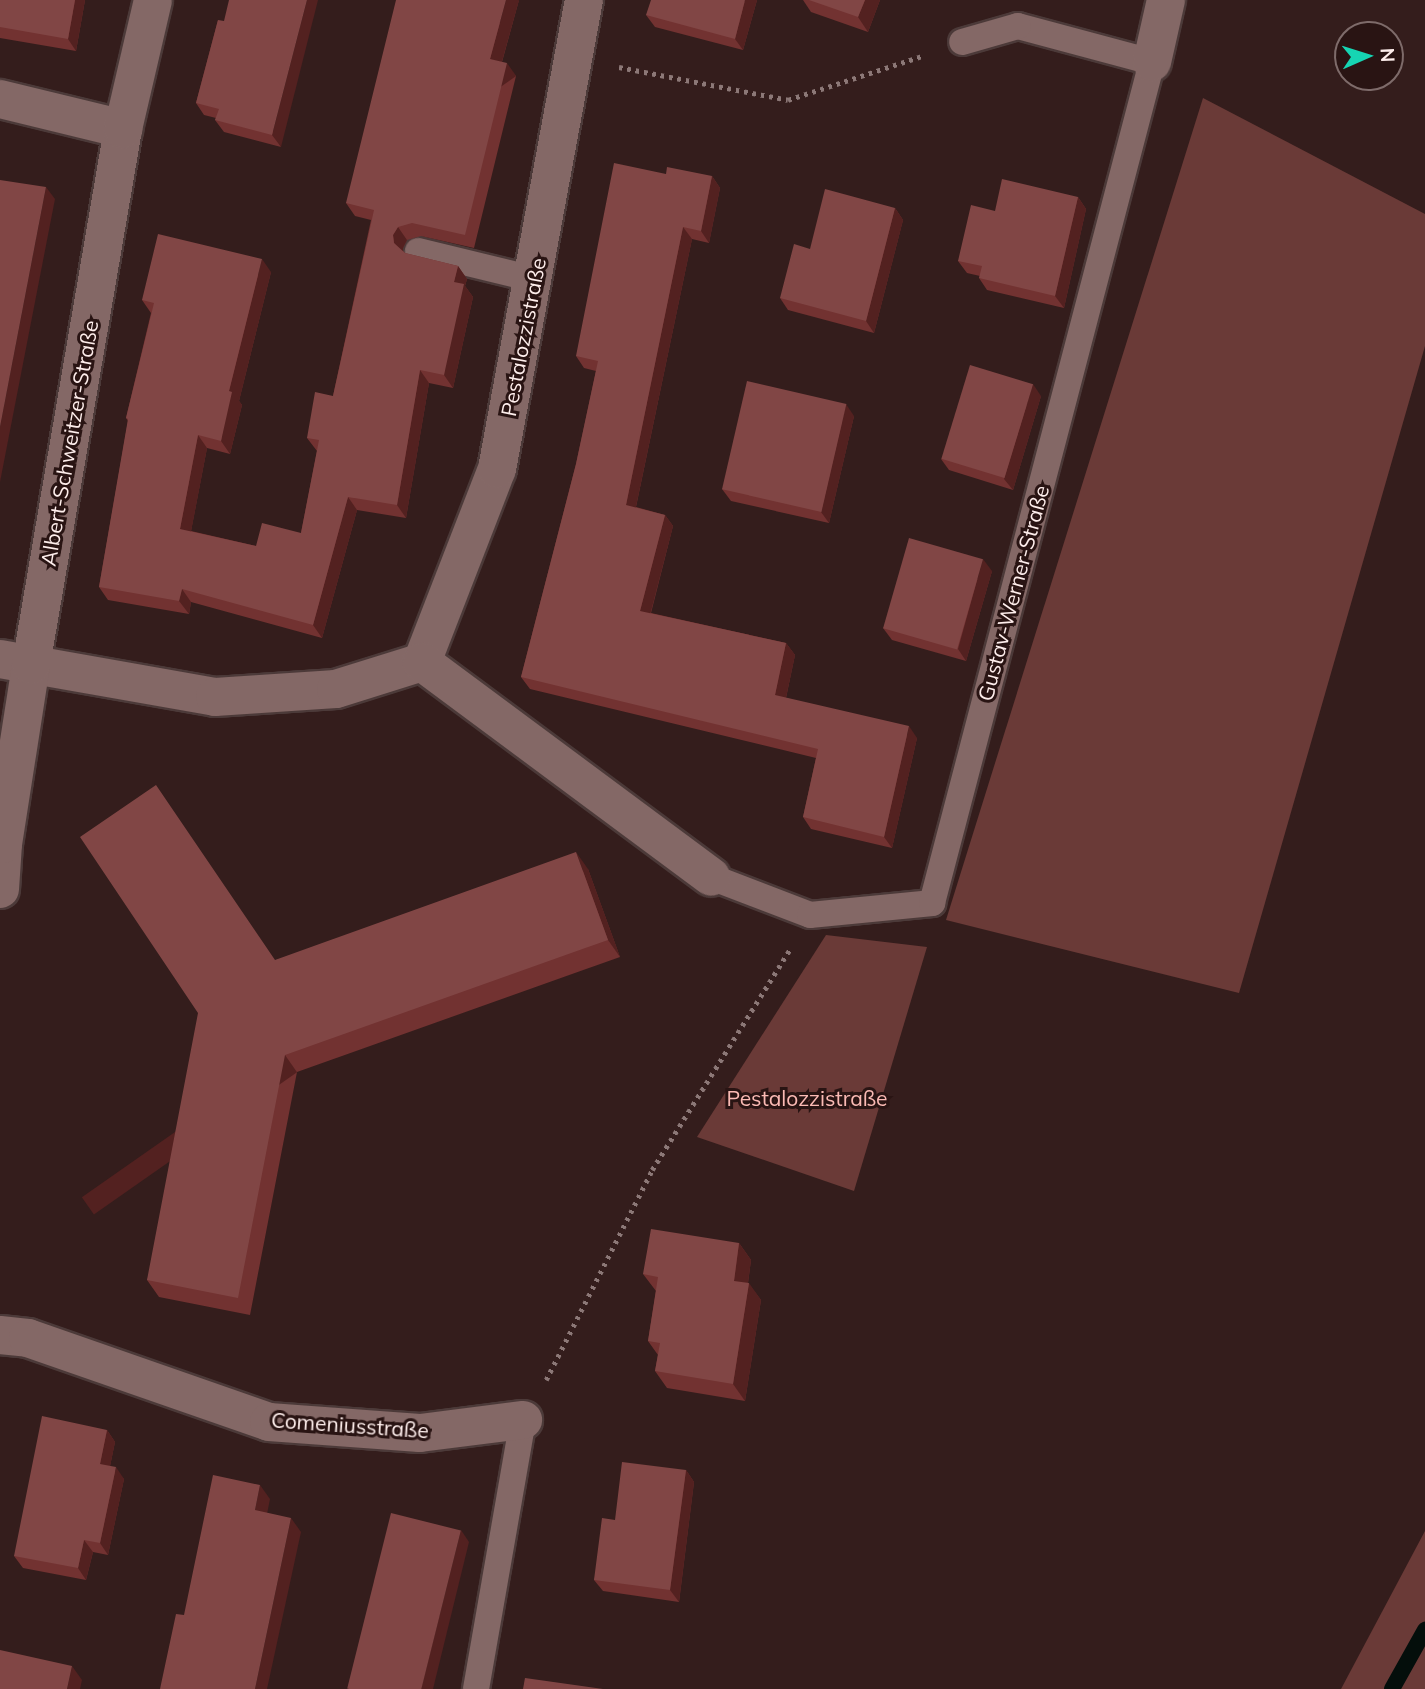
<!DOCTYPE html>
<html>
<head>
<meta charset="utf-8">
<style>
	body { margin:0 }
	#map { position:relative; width:1425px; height:1689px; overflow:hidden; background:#341d1c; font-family:Mulish,sans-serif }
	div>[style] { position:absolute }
	.green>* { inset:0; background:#6a3a37 }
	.stream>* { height:16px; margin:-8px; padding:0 8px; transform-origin:8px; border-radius:8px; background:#040e0b }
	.path>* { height:4.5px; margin-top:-2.25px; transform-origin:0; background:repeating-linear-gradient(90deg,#8c7877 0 3.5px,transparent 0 8.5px) }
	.roads { filter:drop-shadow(2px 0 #4c3a39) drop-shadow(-2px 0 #4c3a39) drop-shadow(0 2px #4c3a39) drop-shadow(0 -2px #4c3a39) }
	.service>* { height:26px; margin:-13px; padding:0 13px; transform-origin:13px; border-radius:13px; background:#846866 }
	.minor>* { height:38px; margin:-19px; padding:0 19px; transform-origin:19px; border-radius:19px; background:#846866 }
	.wall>* { inset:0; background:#723231 }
	.shaded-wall>* { inset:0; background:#532120; transform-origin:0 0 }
	.building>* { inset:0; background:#814645; transform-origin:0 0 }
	span { translate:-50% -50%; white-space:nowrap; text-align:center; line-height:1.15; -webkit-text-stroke:6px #291413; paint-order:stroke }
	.street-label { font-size:21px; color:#feeeec }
	.park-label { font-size:21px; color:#fbbab4 }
	.north { position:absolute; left:1334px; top:21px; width:70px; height:70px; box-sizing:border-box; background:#291413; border:2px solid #7e6b6a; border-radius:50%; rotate:87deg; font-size:19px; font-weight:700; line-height:28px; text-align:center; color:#feeeec }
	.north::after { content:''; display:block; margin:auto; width:24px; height:32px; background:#16d5b3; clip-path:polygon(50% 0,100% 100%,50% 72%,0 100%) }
</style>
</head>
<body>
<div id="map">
	<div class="green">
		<div style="clip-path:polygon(1203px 98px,1425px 214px,1425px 346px,1239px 993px,946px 920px)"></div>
		<div style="clip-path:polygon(826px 935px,927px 947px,854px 1191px,697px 1137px)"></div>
		<div style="clip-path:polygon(1425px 1531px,1425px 1689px,1341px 1689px)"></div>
	</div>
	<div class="stream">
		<div style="left:1392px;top:1689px;width:68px;rotate:-60.8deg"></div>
	</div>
	<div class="path">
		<div style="left:619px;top:67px;width:172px;rotate:11deg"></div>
		<div style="left:788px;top:100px;width:144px;rotate:-18.2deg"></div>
		<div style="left:546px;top:1380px;width:235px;rotate:-63.2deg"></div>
		<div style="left:652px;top:1170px;width:261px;rotate:-58deg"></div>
	</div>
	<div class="roads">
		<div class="service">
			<div style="left:418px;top:251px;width:119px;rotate:13.6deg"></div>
			<div style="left:711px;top:877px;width:106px;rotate:21deg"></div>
			<div style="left:810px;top:915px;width:123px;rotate:-5.6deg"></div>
			<div style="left:932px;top:903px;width:869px;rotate:-75.34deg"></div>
			<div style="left:1152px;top:62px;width:139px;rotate:-165deg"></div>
			<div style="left:1018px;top:26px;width:58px;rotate:164.1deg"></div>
			<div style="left:476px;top:1689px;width:273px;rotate:-80.1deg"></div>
		</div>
		<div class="minor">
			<div style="left:1152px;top:62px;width:64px;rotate:-77.3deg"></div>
			<div style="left:0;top:99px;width:127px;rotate:13.7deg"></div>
			<div style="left:0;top:659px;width:218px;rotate:10deg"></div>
			<div style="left:215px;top:697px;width:121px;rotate:-3.8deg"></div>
			<div style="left:336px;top:689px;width:90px;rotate:-17.4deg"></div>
			<div style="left:422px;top:662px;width:207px;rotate:-68.8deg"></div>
			<div style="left:497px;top:469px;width:477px;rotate:-79.5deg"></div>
			<div style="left:422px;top:662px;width:360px;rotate:36.6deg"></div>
			<div style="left:0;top:889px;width:45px;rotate:-86.2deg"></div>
			<div style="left:3px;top:844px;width:181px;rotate:-81.1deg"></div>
			<div style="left:31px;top:665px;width:544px;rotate:-80.26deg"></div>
			<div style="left:123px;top:129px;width:132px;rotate:-76.9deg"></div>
			<div style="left:0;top:1335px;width:28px;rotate:6deg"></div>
			<div style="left:28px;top:1338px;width:255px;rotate:19.2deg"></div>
			<div style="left:269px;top:1422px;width:151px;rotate:4.2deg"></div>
			<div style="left:420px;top:1433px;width:104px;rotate:-7.2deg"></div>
		</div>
	</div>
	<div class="wall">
		<div style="clip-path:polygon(0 0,85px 0,76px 51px,0 38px)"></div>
		<div style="clip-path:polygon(519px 0,502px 62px,516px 76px,474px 248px,421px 236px,407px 240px,403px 248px,403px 251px,405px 253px,458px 266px,467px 279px,465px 286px,473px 297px,453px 388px,429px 383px,406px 518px,357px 510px,322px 638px,191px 602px,189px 614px,108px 600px,99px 587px,128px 421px,126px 418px,151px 313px,142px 300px,271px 272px,239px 401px,242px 405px,230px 454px,207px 448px,191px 531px,256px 546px,301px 533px,317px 451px,307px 438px,333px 396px,371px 220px,355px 216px,346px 203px)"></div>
		<div style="clip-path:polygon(757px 0,743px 50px,655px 27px,646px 15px)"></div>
		<div style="clip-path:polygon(803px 0,880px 0,868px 32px,811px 12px)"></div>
		<div style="clip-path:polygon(218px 20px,281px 147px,224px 132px,215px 120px,216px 118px,204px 115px,196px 103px)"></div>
		<div style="clip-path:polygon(712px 176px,720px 188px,709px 243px,692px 239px,636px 507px,665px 515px,673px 526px,651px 613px,786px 643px,795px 655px,786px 698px,917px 738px,892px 848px,811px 829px,803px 817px,816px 758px,530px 689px,521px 677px,576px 464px,596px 371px,584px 368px,576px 356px)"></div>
		<div style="clip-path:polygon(1078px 197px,1086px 209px,1064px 308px,987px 290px,979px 278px,980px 276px,967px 273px,958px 261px,995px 211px)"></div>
		<div style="clip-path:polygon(895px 208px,903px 220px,874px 333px,788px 310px,780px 298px)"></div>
		<div style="clip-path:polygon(1041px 396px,1013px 490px,949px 470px,941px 459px)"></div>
		<div style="clip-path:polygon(854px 416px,829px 523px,731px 501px,722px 489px)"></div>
		<div style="clip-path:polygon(992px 571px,966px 661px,892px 640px,883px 628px)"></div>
		<div style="clip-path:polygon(588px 869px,620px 957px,297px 1072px,250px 1315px,159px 1297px,147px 1280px,276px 960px)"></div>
		<div style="clip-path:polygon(739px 1243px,751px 1260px,748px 1283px,761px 1300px,745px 1401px,667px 1388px,655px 1371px,658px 1355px,648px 1341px,656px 1291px,643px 1274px)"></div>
		<div style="clip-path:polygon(107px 1430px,115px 1442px,110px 1466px,124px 1479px,108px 1555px,93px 1552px,86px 1580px,23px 1568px,14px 1556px)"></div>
		<div style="clip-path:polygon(686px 1470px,694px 1482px,679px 1602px,603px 1591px,594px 1580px,615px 1520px)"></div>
	</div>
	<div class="shaded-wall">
		<div style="clip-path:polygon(75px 0,85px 0,76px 51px,68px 39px)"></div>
		<div style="clip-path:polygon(307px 0,318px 0,281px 147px,272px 135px)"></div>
		<div style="clip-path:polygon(506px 0,519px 0,499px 72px,490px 59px)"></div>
		<div style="clip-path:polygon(745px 0,757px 0,743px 50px,735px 39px)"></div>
		<div style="clip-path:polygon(865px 0,880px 0,868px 32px,858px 17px)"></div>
		<div style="left:507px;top:63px;width:16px;height:177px;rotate:55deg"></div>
		<div style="clip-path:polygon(712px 176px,720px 188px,709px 243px,701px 231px)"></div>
		<div style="clip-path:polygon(46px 187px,55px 199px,0 482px,0 427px)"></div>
		<div style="clip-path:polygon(1078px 197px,1086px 209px,1064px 308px,1055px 296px)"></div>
		<div style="clip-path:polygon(895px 208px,903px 220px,874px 333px,866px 321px)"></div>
		<div style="clip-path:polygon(398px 227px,407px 240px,403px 248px,403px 256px,394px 243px,393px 235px)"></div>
		<div style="clip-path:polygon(683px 227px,692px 239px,634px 516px,626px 505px)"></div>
		<div style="clip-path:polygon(262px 259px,271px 272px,239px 401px,242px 405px,230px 454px,221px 441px,229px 391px)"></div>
		<div style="clip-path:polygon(458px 266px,467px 279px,465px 286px,473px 297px,453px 388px,444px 375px,454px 282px)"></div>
		<div style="clip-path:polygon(420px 370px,429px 383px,406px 518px,397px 505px)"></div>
		<div style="clip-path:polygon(1033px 384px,1041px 396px,1013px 490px,1004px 479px)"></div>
		<div style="clip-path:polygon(846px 404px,854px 416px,829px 523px,821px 512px)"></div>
		<div style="clip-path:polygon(198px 435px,207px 448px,189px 542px,180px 529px)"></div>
		<div style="clip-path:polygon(348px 497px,357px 510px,322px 638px,313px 625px)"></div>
		<div style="clip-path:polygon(665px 515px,673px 526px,648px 623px,640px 611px)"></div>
		<div style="clip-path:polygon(983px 559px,992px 571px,966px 661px,958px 649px)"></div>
		<div style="clip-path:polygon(182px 589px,191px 602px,189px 614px,179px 601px)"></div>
		<div style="clip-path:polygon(786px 643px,795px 655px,784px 707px,775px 695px)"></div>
		<div style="clip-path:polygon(909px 726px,917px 738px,892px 848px,884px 837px)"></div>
		<div style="clip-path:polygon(576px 852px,588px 869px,620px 957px,608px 940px)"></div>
		<div style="left:285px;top:1055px;width:21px;height:248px;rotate:55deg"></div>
		<div style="clip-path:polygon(739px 1243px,751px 1260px,746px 1298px,734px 1281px)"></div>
		<div style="clip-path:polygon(749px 1283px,761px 1300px,745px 1401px,733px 1384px)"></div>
		<div style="clip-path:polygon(107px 1430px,115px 1442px,108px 1476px,100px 1464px)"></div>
		<div style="clip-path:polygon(116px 1467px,124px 1479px,108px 1555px,100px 1543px)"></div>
		<div style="clip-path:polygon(686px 1470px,694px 1482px,679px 1602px,670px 1590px)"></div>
		<div style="clip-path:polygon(260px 1485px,270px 1499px,265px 1524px,255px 1510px)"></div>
		<div style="clip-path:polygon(291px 1518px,301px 1532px,267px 1689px,255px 1689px)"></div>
		<div style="clip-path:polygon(461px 1530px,469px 1542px,433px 1689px,421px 1689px)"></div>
		<div style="clip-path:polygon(84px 1540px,93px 1552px,86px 1580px,78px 1568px)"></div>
		<div style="clip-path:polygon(72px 1666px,82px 1680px,80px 1689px,67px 1689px)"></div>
	</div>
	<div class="building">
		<div style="clip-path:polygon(0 0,75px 0,68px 39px,0 27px)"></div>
		<div style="clip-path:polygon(229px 0,307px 0,272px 135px,215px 120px,219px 109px,196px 103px,218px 20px,224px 21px)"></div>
		<div style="clip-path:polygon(396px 0,506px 0,490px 59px,507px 63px,465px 235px,412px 223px,398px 227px,393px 235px,394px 243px,405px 253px,458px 266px,454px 282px,464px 284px,444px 375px,420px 370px,397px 505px,348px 497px,313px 625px,182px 589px,179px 601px,99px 587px,128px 419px,126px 418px,154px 303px,142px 300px,158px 234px,262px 259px,229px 391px,232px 392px,221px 441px,198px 435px,180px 529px,256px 546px,262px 523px,301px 533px,319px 440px,307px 438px,315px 392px,333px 396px,374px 210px,346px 203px)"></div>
		<div style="clip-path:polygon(651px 0,745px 0,735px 39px,646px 15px)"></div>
		<div style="clip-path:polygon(809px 0,865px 0,858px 17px)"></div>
		<div style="clip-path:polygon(614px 163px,666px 174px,667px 167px,712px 176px,701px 231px,683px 227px,626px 505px,665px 515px,640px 611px,786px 643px,775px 695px,909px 726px,884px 837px,803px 817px,818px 749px,521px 677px,576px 464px,598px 361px,576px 356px)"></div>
		<div style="clip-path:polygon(1002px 179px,1078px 197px,1055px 296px,979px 278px,982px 266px,958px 261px,971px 205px,995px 211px)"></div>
		<div style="clip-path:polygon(0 180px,46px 187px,0 427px)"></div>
		<div style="clip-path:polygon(825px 189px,895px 208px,866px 321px,780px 298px,794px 244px,810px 249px)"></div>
		<div style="left:970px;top:365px;width:66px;height:98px;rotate:17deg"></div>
		<div style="left:747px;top:381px;width:102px;height:111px;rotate:13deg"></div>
		<div style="left:909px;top:538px;width:77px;height:94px;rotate:16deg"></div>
		<div style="clip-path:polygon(156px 785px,275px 960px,576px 852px,608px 940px,285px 1055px,238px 1298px,147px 1280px,198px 1013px,80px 837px)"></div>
		<div style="clip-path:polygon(651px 1229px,739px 1243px,734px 1281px,749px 1283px,733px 1384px,655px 1371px,660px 1343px,648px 1341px,658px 1277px,643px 1274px)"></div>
		<div style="clip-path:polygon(42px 1416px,107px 1430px,100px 1464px,116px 1467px,100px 1543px,84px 1540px,78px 1568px,14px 1556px)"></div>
		<div style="clip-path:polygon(622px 1462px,686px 1470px,670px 1590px,594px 1580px,602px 1518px,615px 1520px)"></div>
		<div style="clip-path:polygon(213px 1475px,260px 1485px,255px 1510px,291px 1518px,255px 1689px,160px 1689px,176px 1614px,184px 1615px)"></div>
		<div style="left:391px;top:1513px;width:72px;height:181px;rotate:14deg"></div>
		<div style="clip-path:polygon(0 1650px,72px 1666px,67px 1689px,0 1689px)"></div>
		<div style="clip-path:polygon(525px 1678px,603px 1689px,523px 1689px)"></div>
	</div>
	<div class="street-label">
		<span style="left:523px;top:337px;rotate:-79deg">Pestalozzistraße</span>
		<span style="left:69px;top:443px;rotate:-80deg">Albert-Schweitzer-Straße</span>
		<span style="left:1013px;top:593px;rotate:-75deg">Gustav-Werner-Straße</span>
		<span style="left:350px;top:1425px;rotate:4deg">Comeniusstraße</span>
	</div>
	<div class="park-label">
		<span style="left:807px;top:1098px">Pestalozzistraße</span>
	</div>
	<div class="north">N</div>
</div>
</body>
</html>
